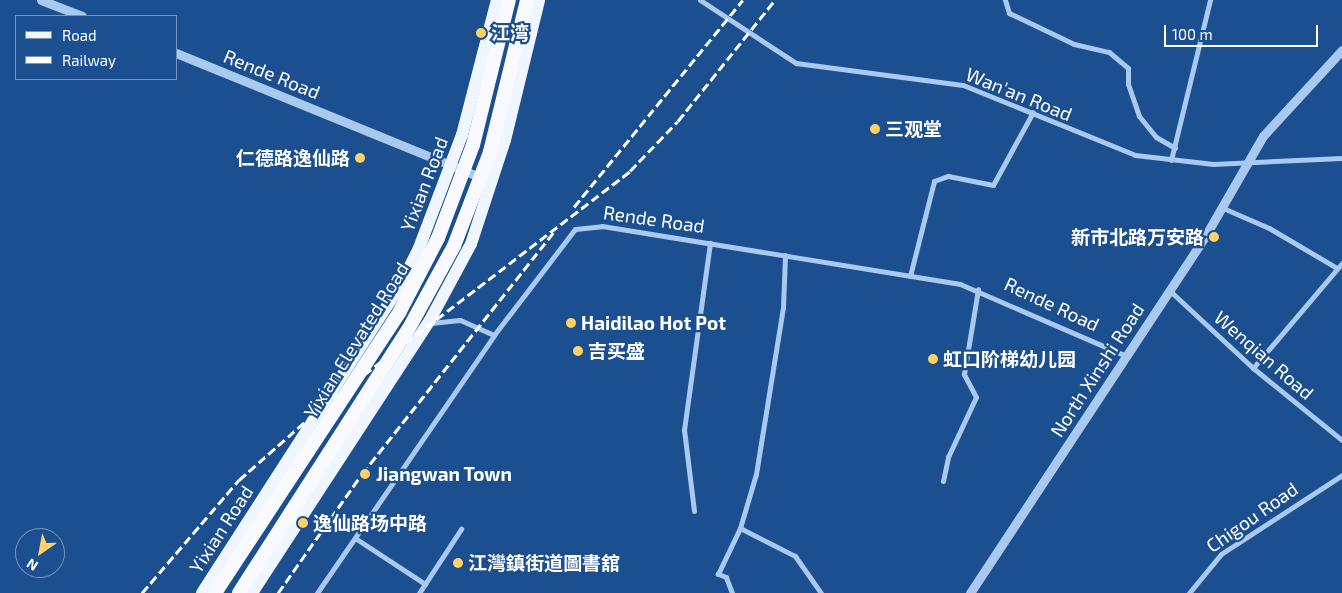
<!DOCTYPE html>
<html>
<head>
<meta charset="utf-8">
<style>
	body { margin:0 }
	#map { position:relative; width:1342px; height:593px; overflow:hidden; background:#1b4f8f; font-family:"Exo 2","Noto Sans SC",sans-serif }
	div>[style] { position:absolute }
	.minor>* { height:5px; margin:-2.5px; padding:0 2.5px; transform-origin:2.5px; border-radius:2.5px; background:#a9c9ee }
	.tertiary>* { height:9px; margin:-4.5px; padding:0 4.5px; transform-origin:4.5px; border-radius:4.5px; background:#a9c9ee }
	.primary>* { height:12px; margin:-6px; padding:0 6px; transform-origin:6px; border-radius:6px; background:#f0f6ff }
	.rail>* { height:3px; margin-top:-1.5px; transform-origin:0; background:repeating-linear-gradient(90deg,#fff 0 9px,transparent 0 13px) }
	.trunk-bridge>* { height:14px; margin:-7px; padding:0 7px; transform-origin:7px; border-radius:7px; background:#f8faff }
	.dots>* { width:14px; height:14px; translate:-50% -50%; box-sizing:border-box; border:2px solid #1b4f8f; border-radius:50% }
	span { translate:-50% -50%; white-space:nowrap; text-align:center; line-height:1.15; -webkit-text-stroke:4.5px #1b4f8f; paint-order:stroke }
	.poi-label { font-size:19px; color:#fff; font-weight:700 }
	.left { translate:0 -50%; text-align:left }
	.right { translate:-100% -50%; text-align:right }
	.street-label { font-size:19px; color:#fff }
	.legend { position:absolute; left:15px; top:15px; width:162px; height:65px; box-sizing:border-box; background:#1b4f8f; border:1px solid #7695bc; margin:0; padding:6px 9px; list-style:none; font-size:15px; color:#fff }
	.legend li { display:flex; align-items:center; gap:10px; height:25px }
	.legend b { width:25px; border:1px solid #7695bc }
	.north { position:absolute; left:15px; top:528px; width:50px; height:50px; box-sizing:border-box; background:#1b4f8f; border:1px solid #7695bc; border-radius:50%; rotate:213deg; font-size:14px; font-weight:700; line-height:20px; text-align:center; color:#fff }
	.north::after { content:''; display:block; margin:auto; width:18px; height:22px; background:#ffd166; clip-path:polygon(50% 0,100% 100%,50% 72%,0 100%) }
	.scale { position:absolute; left:1164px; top:25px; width:154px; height:22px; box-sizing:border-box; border:2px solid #fff; border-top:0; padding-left:6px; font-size:15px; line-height:18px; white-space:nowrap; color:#fff; -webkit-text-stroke:4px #1b4f8f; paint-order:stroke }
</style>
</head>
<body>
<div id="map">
	<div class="minor">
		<div style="left:700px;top:0;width:115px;rotate:33.3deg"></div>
		<div style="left:796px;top:63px;width:168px;rotate:7.5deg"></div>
		<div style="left:963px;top:85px;width:186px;rotate:22.1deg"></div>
		<div style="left:1135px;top:155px;width:79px;rotate:6.6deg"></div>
		<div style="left:1213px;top:164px;width:129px;rotate:-2.7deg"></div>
		<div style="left:1005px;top:0;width:14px;rotate:73deg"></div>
		<div style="left:1009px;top:13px;width:72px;rotate:25.5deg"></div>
		<div style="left:1074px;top:44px;width:36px;rotate:13deg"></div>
		<div style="left:1109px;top:52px;width:25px;rotate:40deg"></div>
		<div style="left:1128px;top:68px;width:16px;rotate:90deg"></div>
		<div style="left:1128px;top:84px;width:34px;rotate:71deg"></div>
		<div style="left:1139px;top:116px;width:27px;rotate:51deg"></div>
		<div style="left:1156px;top:137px;width:22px;rotate:30deg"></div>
		<div style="left:1171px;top:160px;width:165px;rotate:-76.3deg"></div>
		<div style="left:1223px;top:208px;width:50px;rotate:23.5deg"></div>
		<div style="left:1269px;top:228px;width:79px;rotate:30.5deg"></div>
		<div style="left:910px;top:276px;width:98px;rotate:-75.8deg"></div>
		<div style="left:934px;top:181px;width:15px;rotate:-20deg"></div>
		<div style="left:948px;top:176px;width:46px;rotate:11.3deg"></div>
		<div style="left:993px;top:185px;width:83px;rotate:-61.3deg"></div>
		<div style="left:1169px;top:290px;width:115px;rotate:42.9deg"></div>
		<div style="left:1253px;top:368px;width:114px;rotate:39deg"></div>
		<div style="left:431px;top:323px;width:29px;rotate:-6deg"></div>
		<div style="left:460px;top:320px;width:37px;rotate:24deg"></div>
		<div style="left:1253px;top:368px;width:138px;rotate:-49.7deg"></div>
		<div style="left:943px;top:481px;width:25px;rotate:-78deg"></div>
		<div style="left:948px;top:457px;width:66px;rotate:-65deg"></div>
		<div style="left:976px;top:397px;width:26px;rotate:-118deg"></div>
		<div style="left:964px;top:374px;width:86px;rotate:-80.6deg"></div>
		<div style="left:694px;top:511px;width:82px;rotate:-97deg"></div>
		<div style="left:684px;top:430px;width:189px;rotate:-82.1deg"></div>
		<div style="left:740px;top:528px;width:62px;rotate:27deg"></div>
		<div style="left:795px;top:556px;width:45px;rotate:54.9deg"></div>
		<div style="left:355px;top:538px;width:84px;rotate:33.3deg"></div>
		<div style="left:317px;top:593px;width:313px;rotate:-55.5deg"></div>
		<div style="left:494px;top:335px;width:133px;rotate:-52.6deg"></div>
		<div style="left:575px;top:229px;width:27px;rotate:-6deg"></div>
		<div style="left:602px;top:226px;width:363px;rotate:9.2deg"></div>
		<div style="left:960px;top:284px;width:181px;rotate:23.4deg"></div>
		<div style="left:419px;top:593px;width:77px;rotate:-56.7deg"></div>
		<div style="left:732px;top:593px;width:17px;rotate:-111deg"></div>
		<div style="left:726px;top:577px;width:9px;rotate:-159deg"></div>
		<div style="left:718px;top:574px;width:51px;rotate:-64.4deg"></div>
		<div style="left:740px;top:528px;width:56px;rotate:-73.5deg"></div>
		<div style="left:756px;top:474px;width:168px;rotate:-80.8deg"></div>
		<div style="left:783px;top:308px;width:53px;rotate:-87.8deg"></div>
		<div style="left:1189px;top:593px;width:50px;rotate:-50.6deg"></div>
		<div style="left:1221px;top:554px;width:145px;rotate:-33.1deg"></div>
	</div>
	<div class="tertiary">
		<div style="left:41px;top:0;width:44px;rotate:21.3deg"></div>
		<div style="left:176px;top:53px;width:333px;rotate:22.2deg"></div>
		<div style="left:970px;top:593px;width:431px;rotate:-56.6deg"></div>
		<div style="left:1207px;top:233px;width:112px;rotate:-60deg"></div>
		<div style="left:1263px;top:136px;width:117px;rotate:-47.4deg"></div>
	</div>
	<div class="primary">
		<div style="left:202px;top:593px;width:365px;rotate:-57.2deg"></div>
		<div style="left:400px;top:286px;width:42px;rotate:-63.4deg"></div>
		<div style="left:419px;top:248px;width:121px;rotate:-69.2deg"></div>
		<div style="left:462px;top:135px;width:139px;rotate:-75.5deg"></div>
		<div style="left:252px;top:593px;width:326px;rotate:-56.9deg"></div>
		<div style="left:430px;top:320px;width:86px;rotate:-61.7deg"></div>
		<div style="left:471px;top:244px;width:109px;rotate:-71.9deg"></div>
		<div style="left:505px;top:140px;width:144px;rotate:-76.3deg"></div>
	</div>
	<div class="rail">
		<div style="left:574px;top:207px;width:267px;rotate:-50.8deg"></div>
		<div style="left:142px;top:593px;width:149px;rotate:-49.4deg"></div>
		<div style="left:239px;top:480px;width:112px;rotate:-41.4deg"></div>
		<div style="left:323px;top:406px;width:387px;rotate:-37.4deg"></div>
		<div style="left:630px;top:171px;width:69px;rotate:-46.2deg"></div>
		<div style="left:678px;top:121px;width:155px;rotate:-51.3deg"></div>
		<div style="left:278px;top:593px;width:146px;rotate:-54.8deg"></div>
		<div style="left:362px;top:474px;width:308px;rotate:-51.6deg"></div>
	</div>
	<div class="trunk-bridge">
		<div style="left:215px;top:593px;width:337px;rotate:-56.7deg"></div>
		<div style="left:400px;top:311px;width:82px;rotate:-62.5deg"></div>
		<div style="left:438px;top:238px;width:99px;rotate:-69.4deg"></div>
		<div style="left:473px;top:145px;width:149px;rotate:-76.1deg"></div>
		<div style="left:239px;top:593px;width:313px;rotate:-57.3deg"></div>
		<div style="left:408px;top:330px;width:96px;rotate:-61.3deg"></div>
		<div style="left:454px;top:246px;width:101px;rotate:-69deg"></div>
		<div style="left:490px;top:152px;width:156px;rotate:-76.3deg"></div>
	</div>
	<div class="dots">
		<div style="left:481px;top:33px;background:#ffd166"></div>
		<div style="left:875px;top:129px;background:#ffd166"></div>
		<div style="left:360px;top:158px;background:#ffd166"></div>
		<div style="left:1214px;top:237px;background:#ffd166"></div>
		<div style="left:571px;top:323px;background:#ffd166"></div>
		<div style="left:578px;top:351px;background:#ffd166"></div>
		<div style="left:933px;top:359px;background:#ffd166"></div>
		<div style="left:365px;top:474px;background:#ffd166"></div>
		<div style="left:303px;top:523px;background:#ffd166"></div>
		<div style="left:458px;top:563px;background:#ffd166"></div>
	</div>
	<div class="poi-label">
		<span class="left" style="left:491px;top:33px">江湾</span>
		<span class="left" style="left:885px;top:129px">三观堂</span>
		<span class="right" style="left:350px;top:158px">仁德路逸仙路</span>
		<span class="right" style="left:1204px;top:237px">新市北路万安路</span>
		<span class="left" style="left:581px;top:323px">Haidilao Hot Pot</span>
		<span class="left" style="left:588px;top:351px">吉买盛</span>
		<span class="left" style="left:943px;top:359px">虹口阶梯幼儿园</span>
		<span class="left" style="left:376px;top:474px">Jiangwan Town</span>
		<span class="left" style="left:313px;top:523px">逸仙路场中路</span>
		<span class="left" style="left:468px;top:563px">江灣鎮街道圖書舘</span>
	</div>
	<div class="street-label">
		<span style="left:272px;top:74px;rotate:22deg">Rende Road</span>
		<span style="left:1019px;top:94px;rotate:22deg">Wan'an Road</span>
		<span style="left:424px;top:184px;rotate:-69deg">Yixian Road</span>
		<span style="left:654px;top:219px;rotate:8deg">Rende Road</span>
		<span style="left:1052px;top:304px;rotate:25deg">Rende Road</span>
		<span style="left:356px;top:340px;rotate:-58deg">Yixian Elevated Road</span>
		<span style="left:1264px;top:355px;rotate:41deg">Wenqian Road</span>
		<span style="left:1097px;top:370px;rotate:-57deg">North Xinshi Road</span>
		<span style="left:1252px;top:517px;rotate:-35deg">Chigou Road</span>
		<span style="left:221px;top:529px;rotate:-57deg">Yixian Road</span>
	</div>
	<ul class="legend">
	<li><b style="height:6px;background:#f0f6ff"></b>Road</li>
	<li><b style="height:6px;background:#fff"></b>Railway</li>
	</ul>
	<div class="north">N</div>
	<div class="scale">100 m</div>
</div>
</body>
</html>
